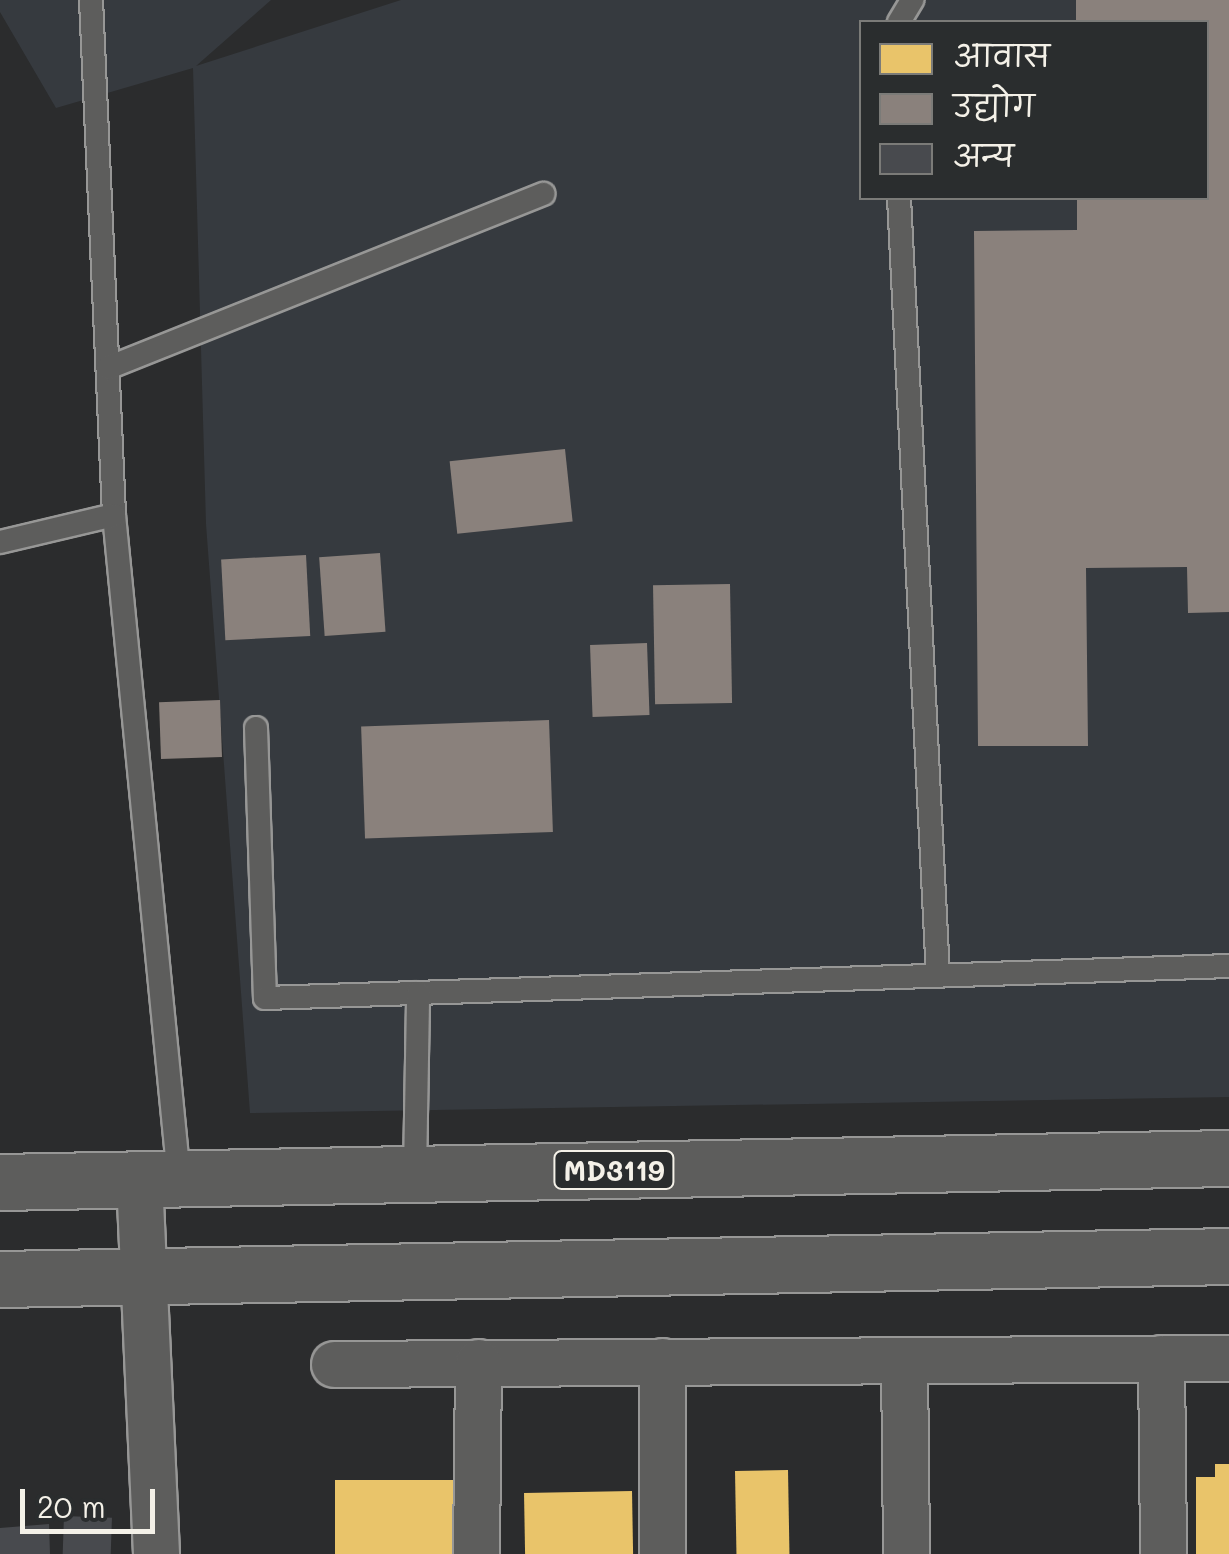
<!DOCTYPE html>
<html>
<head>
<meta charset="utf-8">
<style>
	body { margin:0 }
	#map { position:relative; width:1229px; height:1554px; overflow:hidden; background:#2b2c2d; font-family:Mali,"Playpen Sans Deva",sans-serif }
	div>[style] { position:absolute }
	.built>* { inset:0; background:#363a3f }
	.homes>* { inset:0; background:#e9c46a; transform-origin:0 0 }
	.industry>* { inset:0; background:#8a817c; transform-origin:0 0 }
	.building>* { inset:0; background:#484a4e; transform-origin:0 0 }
	.roads { filter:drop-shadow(2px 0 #979796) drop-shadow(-2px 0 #979796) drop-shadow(0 2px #979796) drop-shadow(0 -2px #979796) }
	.service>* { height:22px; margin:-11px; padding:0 11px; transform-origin:11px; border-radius:11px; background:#5d5d5c }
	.minor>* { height:45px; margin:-22.5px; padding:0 22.5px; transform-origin:22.5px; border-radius:22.5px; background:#5d5d5c }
	.primary>* { height:55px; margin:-27.5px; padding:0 27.5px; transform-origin:27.5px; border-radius:27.5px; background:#5d5d5c }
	span { translate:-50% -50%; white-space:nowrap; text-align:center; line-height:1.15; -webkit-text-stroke:10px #2a2d2e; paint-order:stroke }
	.shield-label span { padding:2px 8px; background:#2a2d2e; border:2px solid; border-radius:8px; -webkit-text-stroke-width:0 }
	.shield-label { font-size:28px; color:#f4f1e8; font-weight:700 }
	.legend { position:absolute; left:859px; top:20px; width:350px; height:180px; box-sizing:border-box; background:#2a2d2e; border:2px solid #7b7b78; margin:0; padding:12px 18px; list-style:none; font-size:30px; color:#f4f1e8 }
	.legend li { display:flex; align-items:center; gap:20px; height:50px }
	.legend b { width:50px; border:2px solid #7b7b78 }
	.scale { position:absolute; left:20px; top:1489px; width:135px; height:45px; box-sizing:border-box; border:5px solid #f4f1e8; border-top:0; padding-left:12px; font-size:30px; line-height:35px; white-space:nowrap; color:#f4f1e8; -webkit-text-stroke:8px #2a2d2e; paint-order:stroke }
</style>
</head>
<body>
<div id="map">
	<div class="built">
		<div style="clip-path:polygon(evenodd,0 0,271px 0,196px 66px,401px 0,1229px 0,1229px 1097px,250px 1113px,206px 524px,193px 68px,56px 108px,0 12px,0 0,862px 22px,1206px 22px,1206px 198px,862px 198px,862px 22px)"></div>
	</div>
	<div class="homes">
		<div style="clip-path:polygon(1215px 1464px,1229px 1464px,1229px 1554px,1196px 1554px,1196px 1477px,1215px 1477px)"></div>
		<div style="left:788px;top:1470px;width:84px;height:53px;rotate:89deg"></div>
		<div style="left:335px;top:1480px;width:132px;height:74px"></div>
		<div style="left:632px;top:1491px;width:63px;height:108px;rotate:89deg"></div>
	</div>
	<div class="industry">
		<div style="clip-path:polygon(1076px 0,1229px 0,1229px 612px,1188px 613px,1187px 567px,1086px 568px,1088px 746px,978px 746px,974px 231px,1077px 230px,1077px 198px,1206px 198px,1206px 22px,1076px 22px)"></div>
		<div style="left:565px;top:449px;width:73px;height:116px;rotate:84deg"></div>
		<div style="left:380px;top:553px;width:79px;height:61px;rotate:86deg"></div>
		<div style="left:306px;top:555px;width:81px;height:85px;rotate:87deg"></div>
		<div style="left:730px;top:584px;width:119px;height:77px;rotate:89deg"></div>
		<div style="left:647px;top:643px;width:72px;height:57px;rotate:88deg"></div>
		<div style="left:220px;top:700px;width:57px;height:61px;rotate:88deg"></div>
		<div style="left:549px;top:720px;width:112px;height:188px;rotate:88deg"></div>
	</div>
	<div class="building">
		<div style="left:64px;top:1516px;width:48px;height:38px;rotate:2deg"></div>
		<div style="clip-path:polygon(49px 1524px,50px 1554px,0 1554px,0 1528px)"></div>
	</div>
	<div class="roads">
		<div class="service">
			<div style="left:91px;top:0;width:516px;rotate:87.44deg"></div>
			<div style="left:114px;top:515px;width:666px;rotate:84.4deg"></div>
			<div style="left:899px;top:22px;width:26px;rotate:-59deg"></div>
			<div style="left:899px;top:198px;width:778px;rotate:87.13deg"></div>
			<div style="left:108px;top:368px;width:469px;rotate:-21.8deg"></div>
			<div style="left:0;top:542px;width:117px;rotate:-13.3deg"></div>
			<div style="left:256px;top:728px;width:270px;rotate:88.1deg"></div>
			<div style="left:265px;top:998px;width:965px;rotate:-1.9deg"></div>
			<div style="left:415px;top:1173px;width:180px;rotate:-89deg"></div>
		</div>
		<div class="minor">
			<div style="left:139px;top:1179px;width:375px;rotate:87.4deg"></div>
			<div style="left:1161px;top:1358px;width:196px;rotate:89.4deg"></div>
			<div style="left:904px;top:1360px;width:194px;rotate:89.4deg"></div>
			<div style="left:334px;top:1364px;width:895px;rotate:-0.38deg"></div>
			<div style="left:476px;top:1554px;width:192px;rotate:-89.4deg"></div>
			<div style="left:662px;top:1554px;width:193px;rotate:-90deg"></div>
		</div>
		<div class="primary">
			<div style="left:0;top:1182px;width:1229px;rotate:-1.12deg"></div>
			<div style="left:0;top:1279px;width:1229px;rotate:-1.07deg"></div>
		</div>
	</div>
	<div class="shield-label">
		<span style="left:614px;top:1170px">MD3119</span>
	</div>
	<ul class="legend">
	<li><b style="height:28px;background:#e9c46a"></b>आवास</li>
	<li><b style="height:28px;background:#8a817c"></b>उद्योग</li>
	<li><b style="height:28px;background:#484a4e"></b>अन्य</li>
	</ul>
	<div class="scale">20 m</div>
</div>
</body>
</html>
